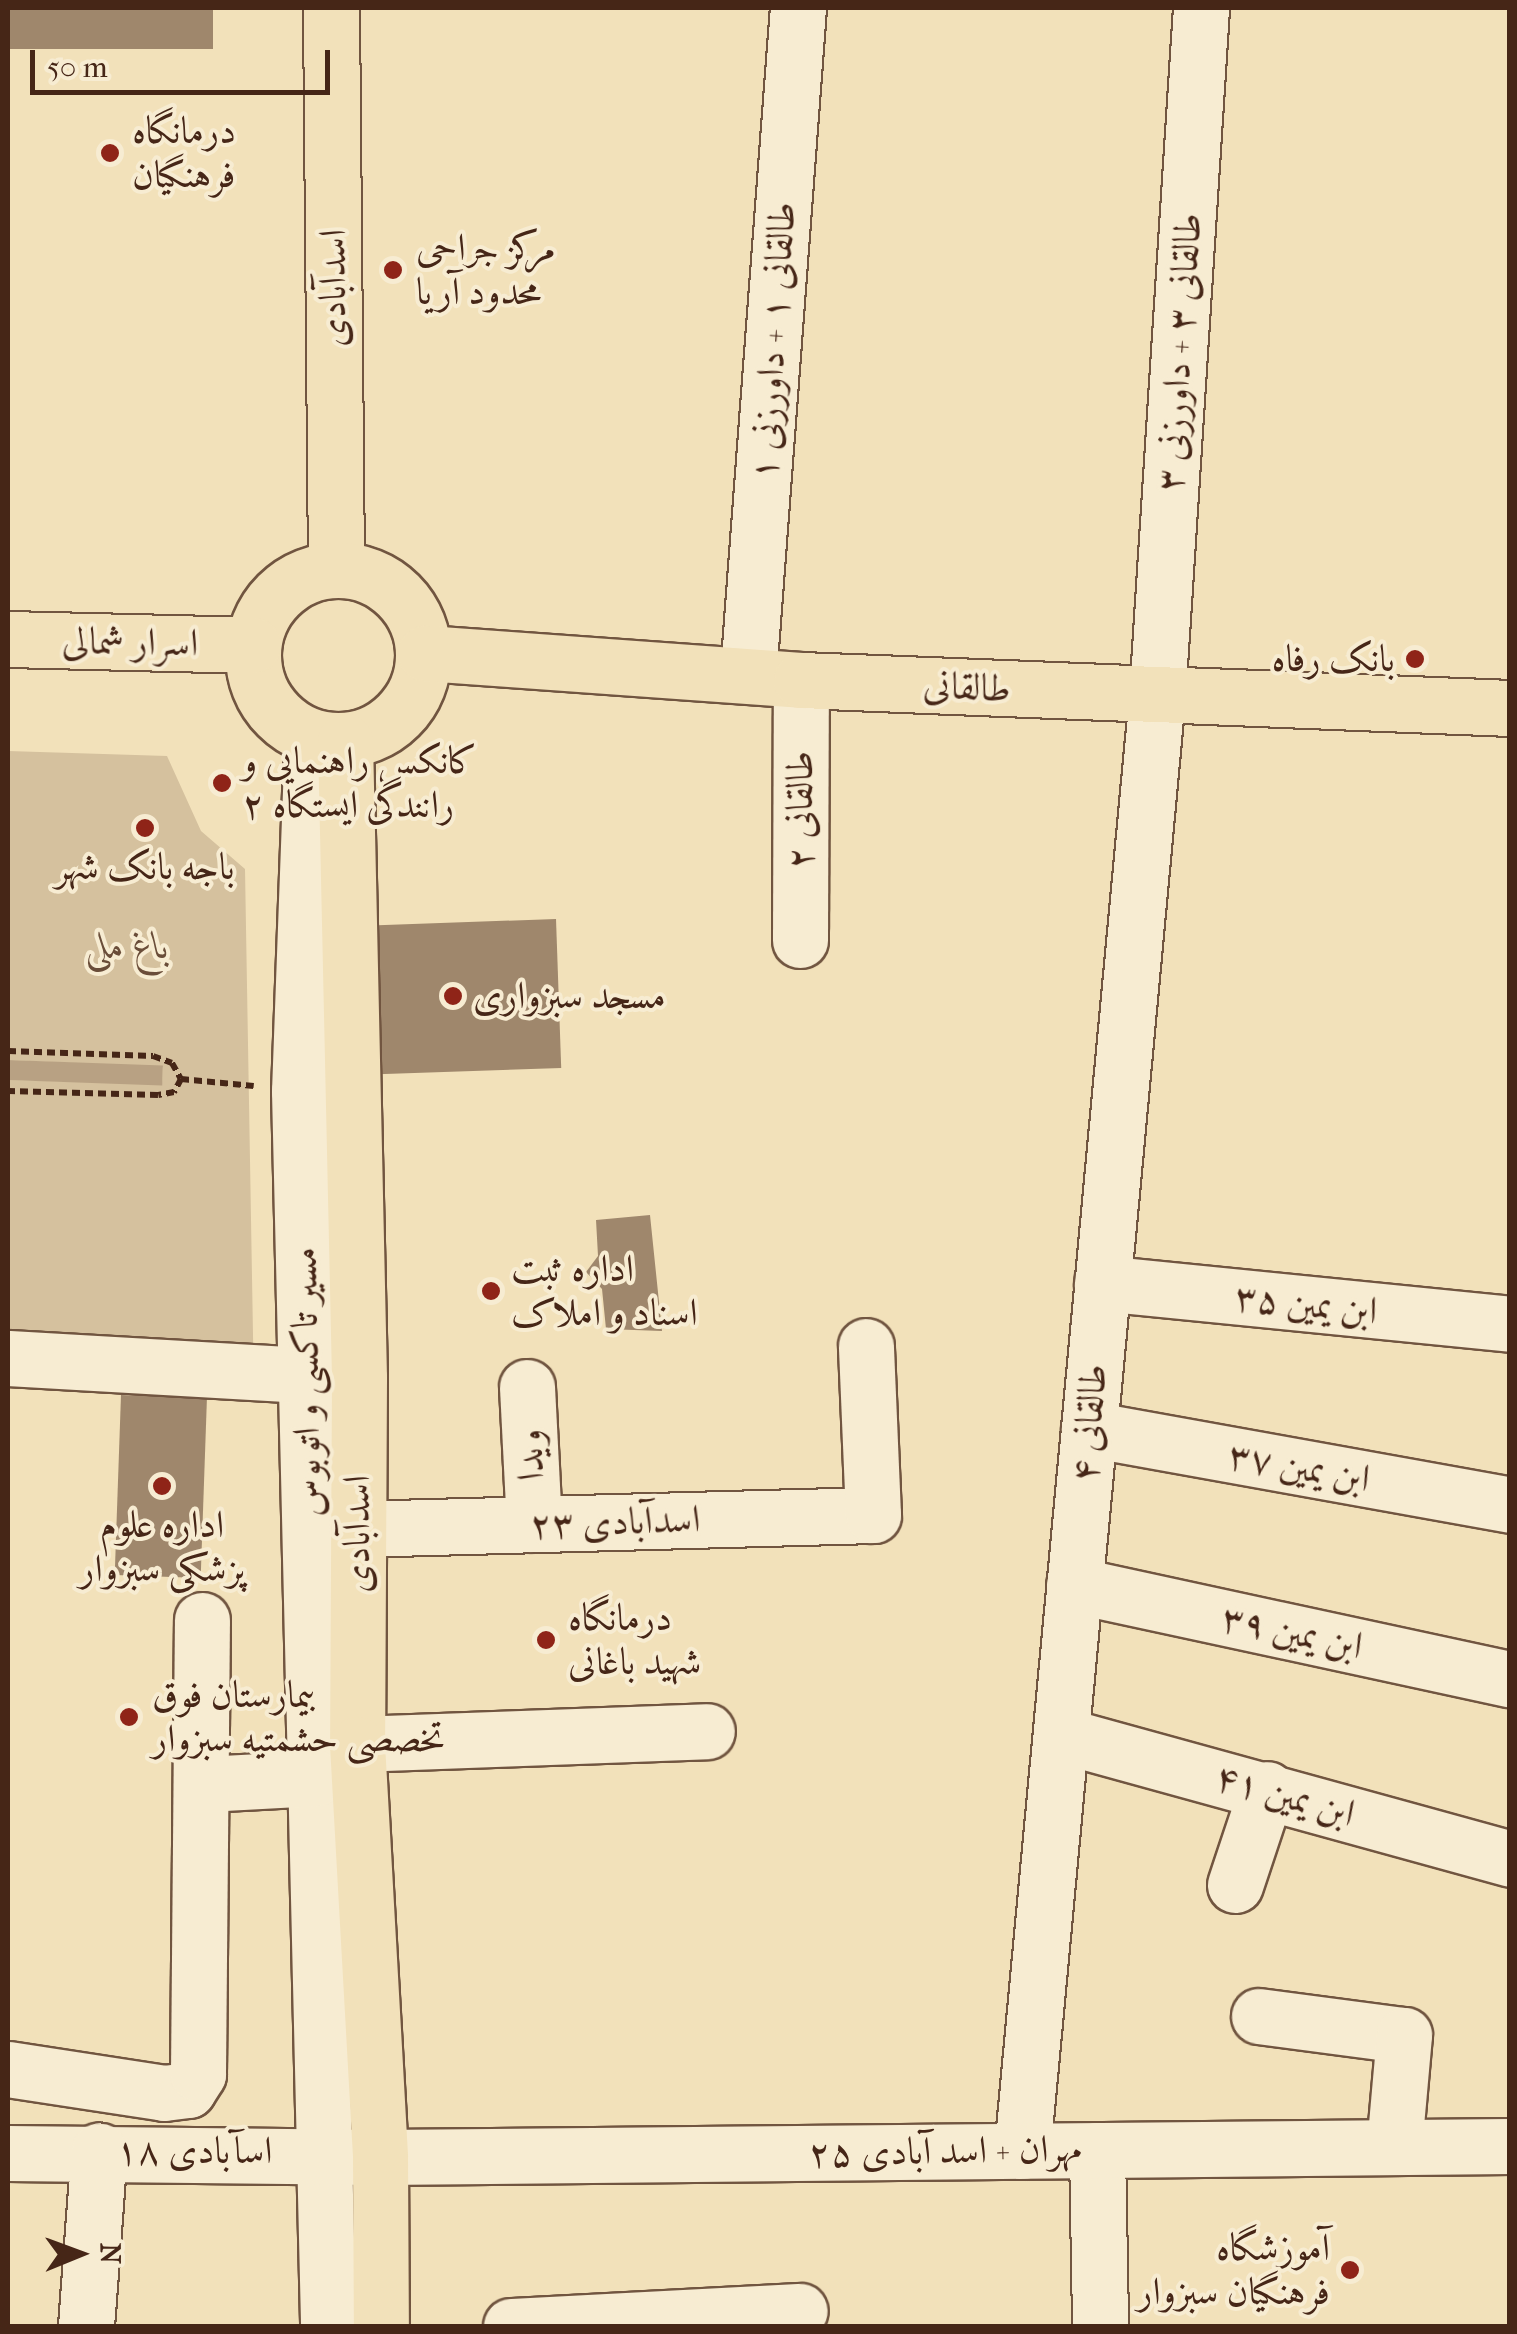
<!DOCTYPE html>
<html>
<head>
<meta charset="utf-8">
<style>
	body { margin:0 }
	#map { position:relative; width:1517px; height:2334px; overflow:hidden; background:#f2e1ba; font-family:"IM FELL French Canon",Amiri,serif }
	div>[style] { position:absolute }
	.green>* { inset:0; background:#d5c19e }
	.water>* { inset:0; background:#b8a183; transform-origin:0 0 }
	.building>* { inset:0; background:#9f876c; transform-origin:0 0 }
	.path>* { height:6px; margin-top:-3px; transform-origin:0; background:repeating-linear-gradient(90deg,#462617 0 8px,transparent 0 13px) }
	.roads { filter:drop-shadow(2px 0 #715540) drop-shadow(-2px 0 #715540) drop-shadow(0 2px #715540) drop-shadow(0 -2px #715540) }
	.minor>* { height:55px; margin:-27.5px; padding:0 27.5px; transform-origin:27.5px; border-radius:27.5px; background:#f7ecd2 }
	.major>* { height:55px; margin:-27.5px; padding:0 27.5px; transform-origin:27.5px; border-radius:27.5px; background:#f2e1ba }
	.major>.ring { margin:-27.5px; padding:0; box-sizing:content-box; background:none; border:55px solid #f2e1ba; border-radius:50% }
	.dots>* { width:28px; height:28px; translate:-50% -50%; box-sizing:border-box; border:5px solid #f7ecd2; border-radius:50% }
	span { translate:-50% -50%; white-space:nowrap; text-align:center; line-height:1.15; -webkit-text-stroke:8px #f7ecd2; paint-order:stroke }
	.poi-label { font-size:38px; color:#462617 }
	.left { translate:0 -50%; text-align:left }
	.right { translate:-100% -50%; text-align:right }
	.street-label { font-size:38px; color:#462617 }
	.park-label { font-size:38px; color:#6a4d39; font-style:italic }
	.frame { position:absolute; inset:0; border:10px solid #462617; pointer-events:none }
	.north { position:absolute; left:30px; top:2204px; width:100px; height:100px; -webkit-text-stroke:8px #f7ecd2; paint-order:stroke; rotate:89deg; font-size:28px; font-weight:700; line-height:40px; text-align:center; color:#462617 }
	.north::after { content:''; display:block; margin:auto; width:35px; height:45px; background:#462617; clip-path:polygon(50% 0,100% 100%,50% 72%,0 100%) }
	.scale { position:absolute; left:30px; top:50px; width:300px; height:45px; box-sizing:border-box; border:5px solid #462617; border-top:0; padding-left:12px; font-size:30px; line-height:35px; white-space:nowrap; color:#462617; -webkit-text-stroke:8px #f7ecd2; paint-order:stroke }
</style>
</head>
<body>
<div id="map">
	<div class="green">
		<div style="clip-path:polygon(8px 751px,167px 756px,201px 831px,245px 869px,254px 1393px,8px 1388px,8px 1080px,162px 1084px,163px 1067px,8px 1060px)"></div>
	</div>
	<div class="water">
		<div style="left:8px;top:1060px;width:155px;height:20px;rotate:2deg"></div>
	</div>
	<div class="building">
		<div style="left:8px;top:8px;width:205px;height:41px"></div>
		<div style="left:556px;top:919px;width:149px;height:206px;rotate:88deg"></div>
		<div style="clip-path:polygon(650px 1215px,662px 1331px,606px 1329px,602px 1289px,586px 1272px,598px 1256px,596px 1220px)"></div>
		<div style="left:121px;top:1395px;width:86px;height:180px;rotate:2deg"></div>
	</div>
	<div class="path">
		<div style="left:8px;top:1051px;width:145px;rotate:2deg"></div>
		<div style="left:153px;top:1056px;width:20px;rotate:20deg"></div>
		<div style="left:172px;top:1063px;width:18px;rotate:61deg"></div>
		<div style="left:181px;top:1079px;width:15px;rotate:118deg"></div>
		<div style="left:174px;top:1092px;width:16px;rotate:169deg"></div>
		<div style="left:158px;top:1095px;width:150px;rotate:-178.5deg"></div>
		<div style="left:181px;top:1079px;width:73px;rotate:5.5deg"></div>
	</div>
	<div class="roads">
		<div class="minor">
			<div style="left:748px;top:674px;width:668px;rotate:-85.71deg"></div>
			<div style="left:312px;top:737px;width:354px;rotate:92.1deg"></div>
			<div style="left:299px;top:1091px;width:1235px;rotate:88.65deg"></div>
			<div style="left:800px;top:940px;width:260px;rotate:-89.8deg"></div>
			<div style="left:1102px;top:1283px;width:410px;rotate:5.7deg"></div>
			<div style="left:8px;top:1358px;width:334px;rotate:3.3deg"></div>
			<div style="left:527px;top:1387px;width:137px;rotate:87.1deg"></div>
			<div style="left:1089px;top:1429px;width:428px;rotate:10.2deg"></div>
			<div style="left:356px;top:1529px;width:517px;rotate:-1.55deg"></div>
			<div style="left:873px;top:1515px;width:169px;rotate:-92.4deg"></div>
			<div style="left:1074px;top:1585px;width:446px;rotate:12.2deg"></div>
			<div style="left:1061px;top:1735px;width:466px;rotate:15.4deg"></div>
			<div style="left:357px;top:1744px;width:350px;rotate:-2.1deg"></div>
			<div style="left:205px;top:1784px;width:111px;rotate:-3.1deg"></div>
			<div style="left:1235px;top:1885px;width:101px;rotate:-71.6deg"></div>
			<div style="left:1259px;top:2016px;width:146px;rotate:7.5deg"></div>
			<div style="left:1404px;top:2035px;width:112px;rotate:95.1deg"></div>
			<div style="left:8px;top:2069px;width:158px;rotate:8.7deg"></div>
			<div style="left:164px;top:2093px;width:24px;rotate:-7deg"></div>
			<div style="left:188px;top:2090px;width:19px;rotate:-58deg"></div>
			<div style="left:198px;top:2074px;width:454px;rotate:-89.5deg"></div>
			<div style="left:1097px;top:2150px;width:176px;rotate:89deg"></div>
			<div style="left:1022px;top:2151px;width:1461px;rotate:-84.7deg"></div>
			<div style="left:1157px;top:696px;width:689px;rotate:-86.34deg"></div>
			<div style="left:8px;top:2153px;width:372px;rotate:0.6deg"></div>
			<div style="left:380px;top:2157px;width:1130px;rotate:-0.56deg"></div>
			<div style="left:86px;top:2326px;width:176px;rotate:-85.8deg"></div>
			<div style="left:511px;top:2326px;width:289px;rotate:-3deg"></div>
		</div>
		<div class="major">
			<div style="left:331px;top:8px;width:560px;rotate:89.49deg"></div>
			<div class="ring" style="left:253px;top:570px;width:115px;height:115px"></div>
			<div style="left:8px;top:639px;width:245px;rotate:1.4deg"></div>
			<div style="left:425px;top:653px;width:377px;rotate:4.1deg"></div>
			<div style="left:801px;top:680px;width:710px;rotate:2.26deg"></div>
			<div style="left:345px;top:741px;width:637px;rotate:88.74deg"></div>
			<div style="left:359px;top:1378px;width:366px;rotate:90.3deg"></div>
			<div style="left:357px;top:1744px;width:414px;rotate:86.8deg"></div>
			<div style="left:380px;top:2157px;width:169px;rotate:89.7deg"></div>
		</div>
	</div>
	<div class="dots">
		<div style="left:110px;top:153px;background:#8f2418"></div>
		<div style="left:393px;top:270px;background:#8f2418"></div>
		<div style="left:1415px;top:659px;background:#8f2418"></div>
		<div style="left:222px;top:783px;background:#8f2418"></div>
		<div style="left:145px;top:828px;background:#8f2418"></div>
		<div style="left:453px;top:996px;background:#8f2418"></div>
		<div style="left:491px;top:1291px;background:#8f2418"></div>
		<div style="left:162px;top:1486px;background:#8f2418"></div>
		<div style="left:546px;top:1640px;background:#8f2418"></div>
		<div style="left:129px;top:1717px;background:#8f2418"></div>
		<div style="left:1350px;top:2270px;background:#8f2418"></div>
	</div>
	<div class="poi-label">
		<span class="left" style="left:132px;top:153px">درمانگاه<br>فرهنگیان</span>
		<span class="left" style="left:416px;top:270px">مرکز جراحی<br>محدود آریا</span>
		<span class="right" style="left:1395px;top:659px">بانک رفاه</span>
		<span class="left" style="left:242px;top:783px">کانکس راهنمایی و<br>رانندگی ایستگاه ۲</span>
		<span style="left:145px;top:867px">باجه بانک شهر</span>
		<span class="left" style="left:473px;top:996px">مسجد سبزواری</span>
		<span class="left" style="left:511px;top:1291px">اداره ثبت<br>اسناد و املاک</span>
		<span style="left:162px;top:1547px">اداره علوم<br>پزشکی سبزوار</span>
		<span class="left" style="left:568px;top:1640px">درمانگاه<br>شهید باغانی</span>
		<span class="left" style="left:152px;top:1717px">بیمارستان فوق<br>تخصصی حشمتیه سبزوار</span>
		<span class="right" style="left:1330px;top:2270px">آموزشگاه<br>فرهنگیان سبزوار</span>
	</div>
	<div class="street-label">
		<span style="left:333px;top:288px;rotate:-90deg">اسدآبادی</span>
		<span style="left:773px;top:341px;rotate:-86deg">طالقانی ۱ + داورزنی ۱</span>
		<span style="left:1179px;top:352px;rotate:-86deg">طالقانی ۳ + داورزنی ۳</span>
		<span style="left:130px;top:642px;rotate:1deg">اسرار شمالی</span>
		<span style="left:967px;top:687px;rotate:3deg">طالقانی</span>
		<span style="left:800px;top:810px;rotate:-90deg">طالقانی ۲</span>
		<span style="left:1306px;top:1304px;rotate:6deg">ابن یمین ۳۵</span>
		<span style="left:306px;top:1382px;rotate:-91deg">مسیر تاکسی و اتوبوس</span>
		<span style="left:1089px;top:1423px;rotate:-85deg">طالقانی ۴</span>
		<span style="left:530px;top:1455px;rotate:-93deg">ویدا</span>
		<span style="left:1299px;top:1467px;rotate:10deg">ابن یمین ۳۷</span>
		<span style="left:615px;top:1522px;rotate:-2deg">اسدآبادی ۲۳</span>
		<span style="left:357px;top:1534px;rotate:-90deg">اسدآبادی</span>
		<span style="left:1292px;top:1632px;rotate:12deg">ابن یمین ۳۹</span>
		<span style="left:1285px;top:1795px;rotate:16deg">ابن یمین ۴۱</span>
		<span style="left:194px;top:2151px">اسآبادی ۱۸</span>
		<span style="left:945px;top:2151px;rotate:-1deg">مهران + اسد آبادی ۲۵</span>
	</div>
	<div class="park-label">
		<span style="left:127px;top:946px">باغ ملی</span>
	</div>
	<div class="frame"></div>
	<div class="north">N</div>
	<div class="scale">50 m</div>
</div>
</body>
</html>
